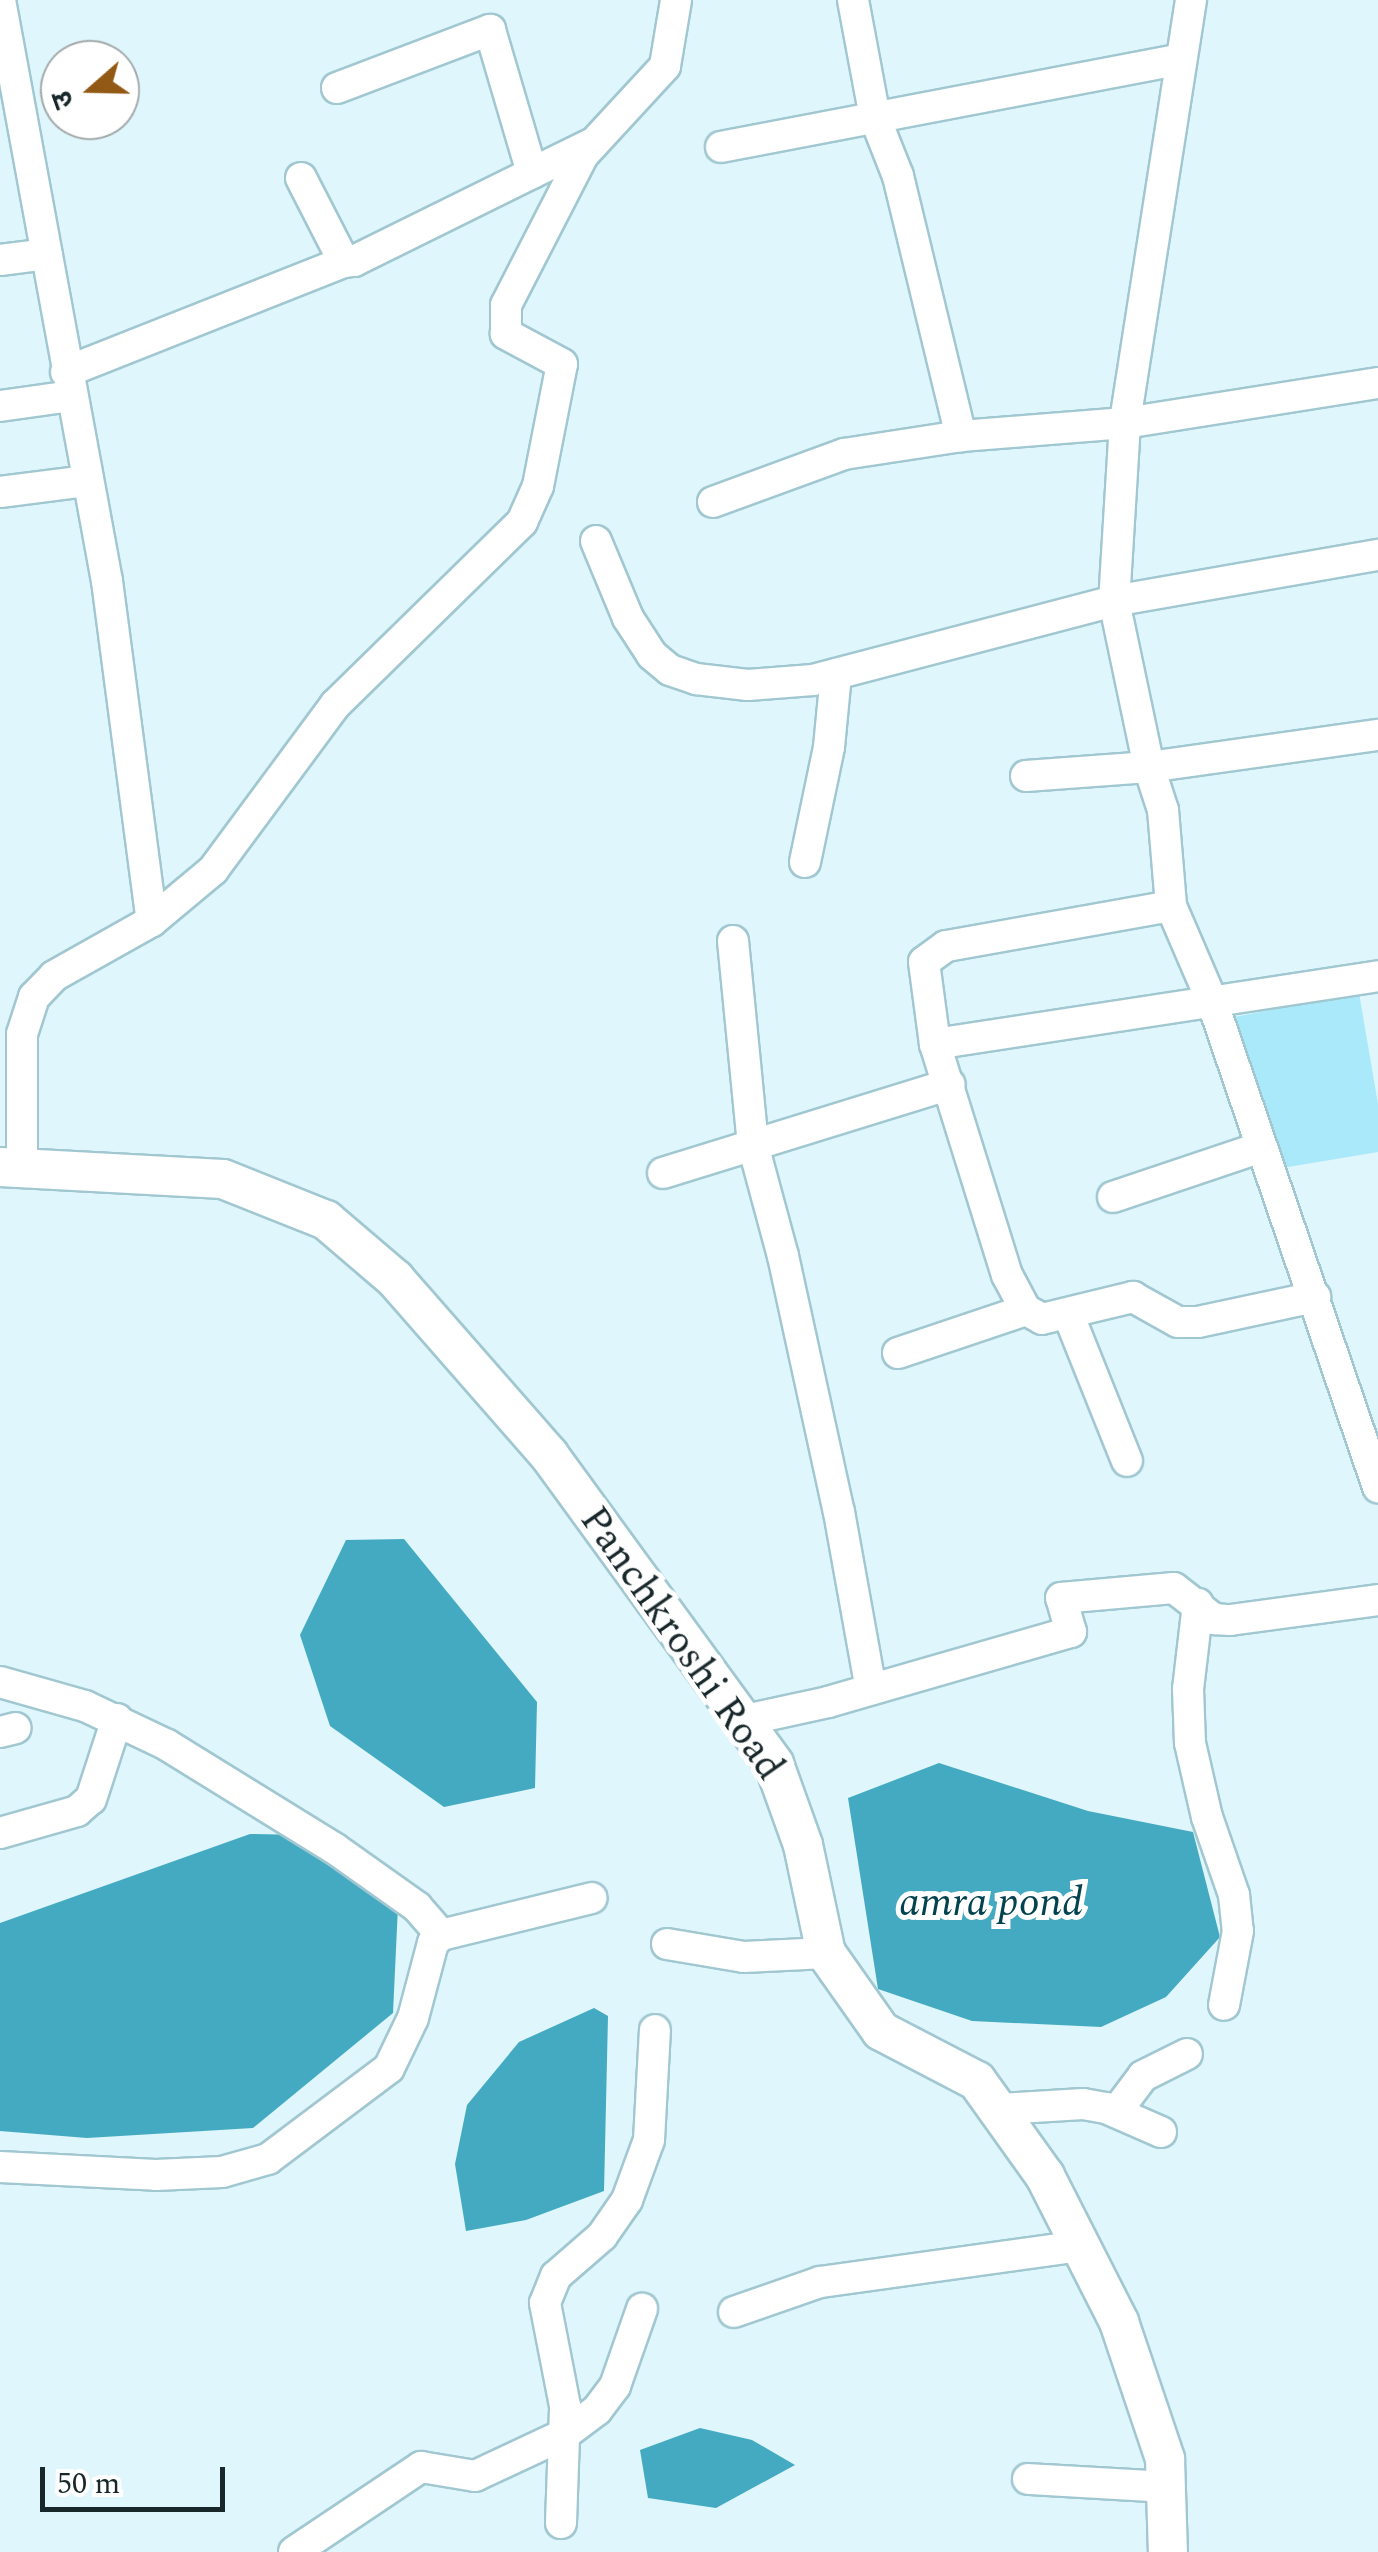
<!DOCTYPE html>
<html>
<head>
<meta charset="utf-8">
<style>
	body { margin:0 }
	#map { position:relative; width:1378px; height:2552px; overflow:hidden; background:#def6fc; font-family:Spectral,"Noto Sans Devanagari",serif }
	div>[style] { position:absolute }
	.green>* { inset:0; background:#aae9f9 }
	.water>* { inset:0; background:#44aac1 }
	.roads { filter:drop-shadow(2px 0 #a1c7d1) drop-shadow(-2px 0 #a1c7d1) drop-shadow(0 2px #a1c7d1) drop-shadow(0 -2px #a1c7d1) }
	.minor>* { height:30px; margin:-15px; padding:0 15px; transform-origin:15px; border-radius:15px; background:#fff }
	.tertiary>* { height:38px; margin:-19px; padding:0 19px; transform-origin:19px; border-radius:19px; background:#fff }
	span { translate:-50% -50%; white-space:nowrap; text-align:center; line-height:1.15; -webkit-text-stroke:10px #fff; paint-order:stroke }
	.street-label { font-size:40px; color:#18272a }
	.water-label { font-size:42px; color:#03434f; font-style:italic }
	.north { position:absolute; left:40px; top:40px; width:100px; height:100px; box-sizing:border-box; background:#fff; border:2px solid #a3a9aa; border-radius:50%; rotate:250deg; font-size:28px; font-weight:700; line-height:40px; text-align:center; color:#18272a }
	.north::after { content:''; display:block; margin:auto; width:35px; height:45px; background:#925914; clip-path:polygon(50% 0,100% 100%,50% 72%,0 100%) }
	.scale { position:absolute; left:40px; top:2467px; width:185px; height:45px; box-sizing:border-box; border:5px solid #18272a; border-top:0; padding-left:12px; font-size:30px; line-height:35px; white-space:nowrap; color:#18272a; -webkit-text-stroke:8px #fff; paint-order:stroke }
</style>
</head>
<body>
<div id="map">
	<div class="green">
		<div style="clip-path:polygon(1359px 993px,1378px 1104px,1378px 1152px,1276px 1169px,1224px 1019px)"></div>
	</div>
	<div class="water">
		<div style="clip-path:polygon(404px 1539px,537px 1702px,535px 1788px,444px 1807px,330px 1726px,300px 1635px,346px 1540px)"></div>
		<div style="clip-path:polygon(939px 1763px,1088px 1811px,1193px 1832px,1220px 1937px,1166px 1997px,1101px 2027px,972px 2021px,878px 1989px,848px 1798px)"></div>
		<div style="clip-path:polygon(250px 1834px,301px 1835px,398px 1906px,393px 2013px,253px 2128px,87px 2138px,0 2131px,0 1923px)"></div>
		<div style="clip-path:polygon(594px 2008px,608px 2016px,604px 2191px,526px 2220px,466px 2231px,455px 2164px,467px 2105px,519px 2042px)"></div>
		<div style="clip-path:polygon(700px 2428px,752px 2440px,795px 2465px,716px 2508px,648px 2498px,640px 2450px)"></div>
	</div>
	<div class="roads">
		<div class="minor">
			<div style="left:0;top:0;width:591px;rotate:79.57deg"></div>
			<div style="left:107px;top:581px;width:343px;rotate:82.5deg"></div>
			<div style="left:853px;top:0;width:120px;rotate:79.4deg"></div>
			<div style="left:875px;top:118px;width:62px;rotate:68.4deg"></div>
			<div style="left:898px;top:176px;width:268px;rotate:76.4deg"></div>
			<div style="left:1191px;top:0;width:428px;rotate:98.9deg"></div>
			<div style="left:1125px;top:423px;width:178px;rotate:93.5deg"></div>
			<div style="left:1114px;top:601px;width:170px;rotate:78.1deg"></div>
			<div style="left:1149px;top:767px;width:45px;rotate:72deg"></div>
			<div style="left:1163px;top:810px;width:96px;rotate:85.2deg"></div>
			<div style="left:1171px;top:906px;width:103px;rotate:66.7deg"></div>
			<div style="left:1212px;top:1001px;width:514px;rotate:71.14deg"></div>
			<div style="left:337px;top:88px;width:164px;rotate:-20.8deg"></div>
			<div style="left:490px;top:30px;width:149px;rotate:73.6deg"></div>
			<div style="left:532px;top:173px;width:66px;rotate:-26.2deg"></div>
			<div style="left:721px;top:147px;width:465px;rotate:-10.8deg"></div>
			<div style="left:301px;top:178px;width:94px;rotate:62.9deg"></div>
			<div style="left:344px;top:262px;width:10px;rotate:-6deg"></div>
			<div style="left:354px;top:261px;width:199px;rotate:-26.3deg"></div>
			<div style="left:0;top:260px;width:47px;rotate:-7.3deg"></div>
			<div style="left:66px;top:372px;width:299px;rotate:-21.6deg"></div>
			<div style="left:0;top:406px;width:72px;rotate:-8deg"></div>
			<div style="left:0;top:492px;width:88px;rotate:-7.2deg"></div>
			<div style="left:713px;top:502px;width:140px;rotate:-20.1deg"></div>
			<div style="left:844px;top:454px;width:118px;rotate:-8.7deg"></div>
			<div style="left:961px;top:436px;width:165px;rotate:-4.5deg"></div>
			<div style="left:1125px;top:423px;width:256px;rotate:-9deg"></div>
			<div style="left:596px;top:541px;width:83px;rotate:67.4deg"></div>
			<div style="left:628px;top:618px;width:44px;rotate:57deg"></div>
			<div style="left:652px;top:655px;width:23px;rotate:40deg"></div>
			<div style="left:670px;top:670px;width:28px;rotate:19deg"></div>
			<div style="left:696px;top:679px;width:52px;rotate:6.6deg"></div>
			<div style="left:748px;top:685px;width:65px;rotate:-4.4deg"></div>
			<div style="left:813px;top:680px;width:311px;rotate:-14.7deg"></div>
			<div style="left:1114px;top:601px;width:268px;rotate:-9.9deg"></div>
			<div style="left:1026px;top:776px;width:123px;rotate:-4.2deg"></div>
			<div style="left:1149px;top:767px;width:231px;rotate:-8deg"></div>
			<div style="left:805px;top:862px;width:117px;rotate:-78.2deg"></div>
			<div style="left:829px;top:747px;width:73px;rotate:-84.5deg"></div>
			<div style="left:1171px;top:906px;width:229px;rotate:169.9deg"></div>
			<div style="left:946px;top:946px;width:27px;rotate:144deg"></div>
			<div style="left:924px;top:962px;width:83px;rotate:82.4deg"></div>
			<div style="left:935px;top:1044px;width:242px;rotate:72.7deg"></div>
			<div style="left:1007px;top:1275px;width:40px;rotate:62deg"></div>
			<div style="left:1026px;top:1310px;width:18px;rotate:29deg"></div>
			<div style="left:1042px;top:1319px;width:94px;rotate:-13.6deg"></div>
			<div style="left:1133px;top:1297px;width:51px;rotate:29.1deg"></div>
			<div style="left:1178px;top:1322px;width:20px"></div>
			<div style="left:1198px;top:1322px;width:120px;rotate:-12.1deg"></div>
			<div style="left:733px;top:941px;width:205px;rotate:84.4deg"></div>
			<div style="left:753px;top:1145px;width:115px;rotate:74.9deg"></div>
			<div style="left:783px;top:1256px;width:262px;rotate:77.7deg"></div>
			<div style="left:839px;top:1512px;width:180px;rotate:79.8deg"></div>
			<div style="left:935px;top:1044px;width:448px;rotate:-8.7deg"></div>
			<div style="left:22px;top:1171px;width:137px;rotate:-90deg"></div>
			<div style="left:22px;top:1034px;width:39px;rotate:-72deg"></div>
			<div style="left:34px;top:997px;width:29px;rotate:-46deg"></div>
			<div style="left:54px;top:976px;width:112px;rotate:-29.3deg"></div>
			<div style="left:152px;top:921px;width:80px;rotate:-39.9deg"></div>
			<div style="left:213px;top:870px;width:205px;rotate:-53.5deg"></div>
			<div style="left:335px;top:705px;width:262px;rotate:-44.4deg"></div>
			<div style="left:522px;top:522px;width:39px;rotate:-66deg"></div>
			<div style="left:538px;top:486px;width:124px;rotate:-78.9deg"></div>
			<div style="left:562px;top:364px;width:64px;rotate:-151.8deg"></div>
			<div style="left:506px;top:334px;width:29px;rotate:-90deg"></div>
			<div style="left:506px;top:305px;width:169px;rotate:-62.8deg"></div>
			<div style="left:583px;top:155px;width:121px;rotate:-47.3deg"></div>
			<div style="left:665px;top:66px;width:67px;rotate:-80.5deg"></div>
			<div style="left:663px;top:1173px;width:300px;rotate:-17.2deg"></div>
			<div style="left:1113px;top:1197px;width:154px;rotate:-18.6deg"></div>
			<div style="left:1069px;top:1316px;width:156px;rotate:68.2deg"></div>
			<div style="left:898px;top:1353px;width:135px;rotate:-18.6deg"></div>
			<div style="left:1198px;top:1604px;width:86px;rotate:96.7deg"></div>
			<div style="left:1188px;top:1689px;width:54px;rotate:87.9deg"></div>
			<div style="left:1190px;top:1743px;width:76px;rotate:77.1deg"></div>
			<div style="left:1207px;top:1817px;width:83px;rotate:70.9deg"></div>
			<div style="left:1234px;top:1895px;width:36px;rotate:84deg"></div>
			<div style="left:1238px;top:1931px;width:75px;rotate:100.7deg"></div>
			<div style="left:0;top:1682px;width:88px;rotate:15.8deg"></div>
			<div style="left:85px;top:1706px;width:91px;rotate:25.4deg"></div>
			<div style="left:167px;top:1745px;width:196px;rotate:31.7deg"></div>
			<div style="left:334px;top:1848px;width:102px;rotate:35.4deg"></div>
			<div style="left:417px;top:1907px;width:37px;rotate:49deg"></div>
			<div style="left:741px;top:1721px;width:89px;rotate:-12.3deg"></div>
			<div style="left:828px;top:1702px;width:253px;rotate:-16.1deg"></div>
			<div style="left:1071px;top:1632px;width:35px;rotate:-106deg"></div>
			<div style="left:1061px;top:1598px;width:113px;rotate:-5.1deg"></div>
			<div style="left:1174px;top:1588px;width:51px;rotate:37.8deg"></div>
			<div style="left:1214px;top:1619px;width:16px;rotate:4deg"></div>
			<div style="left:1230px;top:1620px;width:149px;rotate:-7.7deg"></div>
			<div style="left:0;top:1732px;width:16px;rotate:-14deg"></div>
			<div style="left:0;top:1833px;width:80px;rotate:-15.9deg"></div>
			<div style="left:77px;top:1811px;width:18px;rotate:-41deg"></div>
			<div style="left:91px;top:1799px;width:84px;rotate:-72deg"></div>
			<div style="left:667px;top:1944px;width:78px;rotate:9.6deg"></div>
			<div style="left:744px;top:1957px;width:82px;rotate:-2.8deg"></div>
			<div style="left:1001px;top:2109px;width:82px;rotate:-3.5deg"></div>
			<div style="left:1083px;top:2104px;width:23px;rotate:10deg"></div>
			<div style="left:1106px;top:2108px;width:60px;rotate:23.6deg"></div>
			<div style="left:1116px;top:2112px;width:45px;rotate:-53.1deg"></div>
			<div style="left:1143px;top:2076px;width:49px;rotate:-26.6deg"></div>
			<div style="left:0;top:2167px;width:156px;rotate:2.9deg"></div>
			<div style="left:156px;top:2175px;width:66px;rotate:-2.6deg"></div>
			<div style="left:222px;top:2172px;width:48px;rotate:-15.8deg"></div>
			<div style="left:268px;top:2159px;width:151px;rotate:-36.9deg"></div>
			<div style="left:389px;top:2068px;width:55px;rotate:-64.4deg"></div>
			<div style="left:413px;top:2018px;width:78px;rotate:-75.1deg"></div>
			<div style="left:433px;top:1943px;width:11px;rotate:-45deg"></div>
			<div style="left:441px;top:1935px;width:155px;rotate:-13.8deg"></div>
			<div style="left:734px;top:2312px;width:91px;rotate:-19.2deg"></div>
			<div style="left:820px;top:2282px;width:263px;rotate:-7.9deg"></div>
			<div style="left:1028px;top:2479px;width:138px;rotate:3.3deg"></div>
			<div style="left:561px;top:2523px;width:117px;rotate:-88deg"></div>
			<div style="left:565px;top:2406px;width:105px;rotate:-101deg"></div>
			<div style="left:545px;top:2303px;width:29px;rotate:-68deg"></div>
			<div style="left:556px;top:2276px;width:61px;rotate:-41deg"></div>
			<div style="left:602px;top:2236px;width:44px;rotate:-55.2deg"></div>
			<div style="left:627px;top:2200px;width:64px;rotate:-69.9deg"></div>
			<div style="left:649px;top:2140px;width:110px;rotate:-86.9deg"></div>
			<div style="left:294px;top:2552px;width:153px;rotate:-33.8deg"></div>
			<div style="left:421px;top:2467px;width:55px;rotate:9.5deg"></div>
			<div style="left:475px;top:2476px;width:99px;rotate:-25deg"></div>
			<div style="left:565px;top:2434px;width:40px;rotate:-37deg"></div>
			<div style="left:597px;top:2410px;width:30px;rotate:-53deg"></div>
			<div style="left:615px;top:2386px;width:82px;rotate:-70.7deg"></div>
		</div>
		<div class="tertiary">
			<div style="left:0;top:1167px;width:223px;rotate:3.1deg"></div>
			<div style="left:223px;top:1179px;width:111px;rotate:21.7deg"></div>
			<div style="left:326px;top:1220px;width:91px;rotate:40.5deg"></div>
			<div style="left:395px;top:1279px;width:234px;rotate:48.8deg"></div>
			<div style="left:549px;top:1455px;width:382px;rotate:53.9deg"></div>
			<div style="left:774px;top:1764px;width:86px;rotate:70.3deg"></div>
			<div style="left:803px;top:1845px;width:110px;rotate:78deg"></div>
			<div style="left:826px;top:1953px;width:95px;rotate:54.8deg"></div>
			<div style="left:881px;top:2031px;width:108px;rotate:27.5deg"></div>
			<div style="left:977px;top:2081px;width:117px;rotate:54.4deg"></div>
			<div style="left:1045px;top:2176px;width:164px;rotate:63.1deg"></div>
			<div style="left:1119px;top:2322px;width:145px;rotate:71.4deg"></div>
			<div style="left:1165px;top:2459px;width:93px;rotate:88.2deg"></div>
		</div>
	</div>
	<div class="street-label">
		<span style="left:681px;top:1644px;rotate:55deg">Panchkroshi Road</span>
	</div>
	<div class="water-label">
		<span style="left:991px;top:1903px">amra pond</span>
	</div>
	<div class="north">उ</div>
	<div class="scale">50 m</div>
</div>
</body>
</html>
